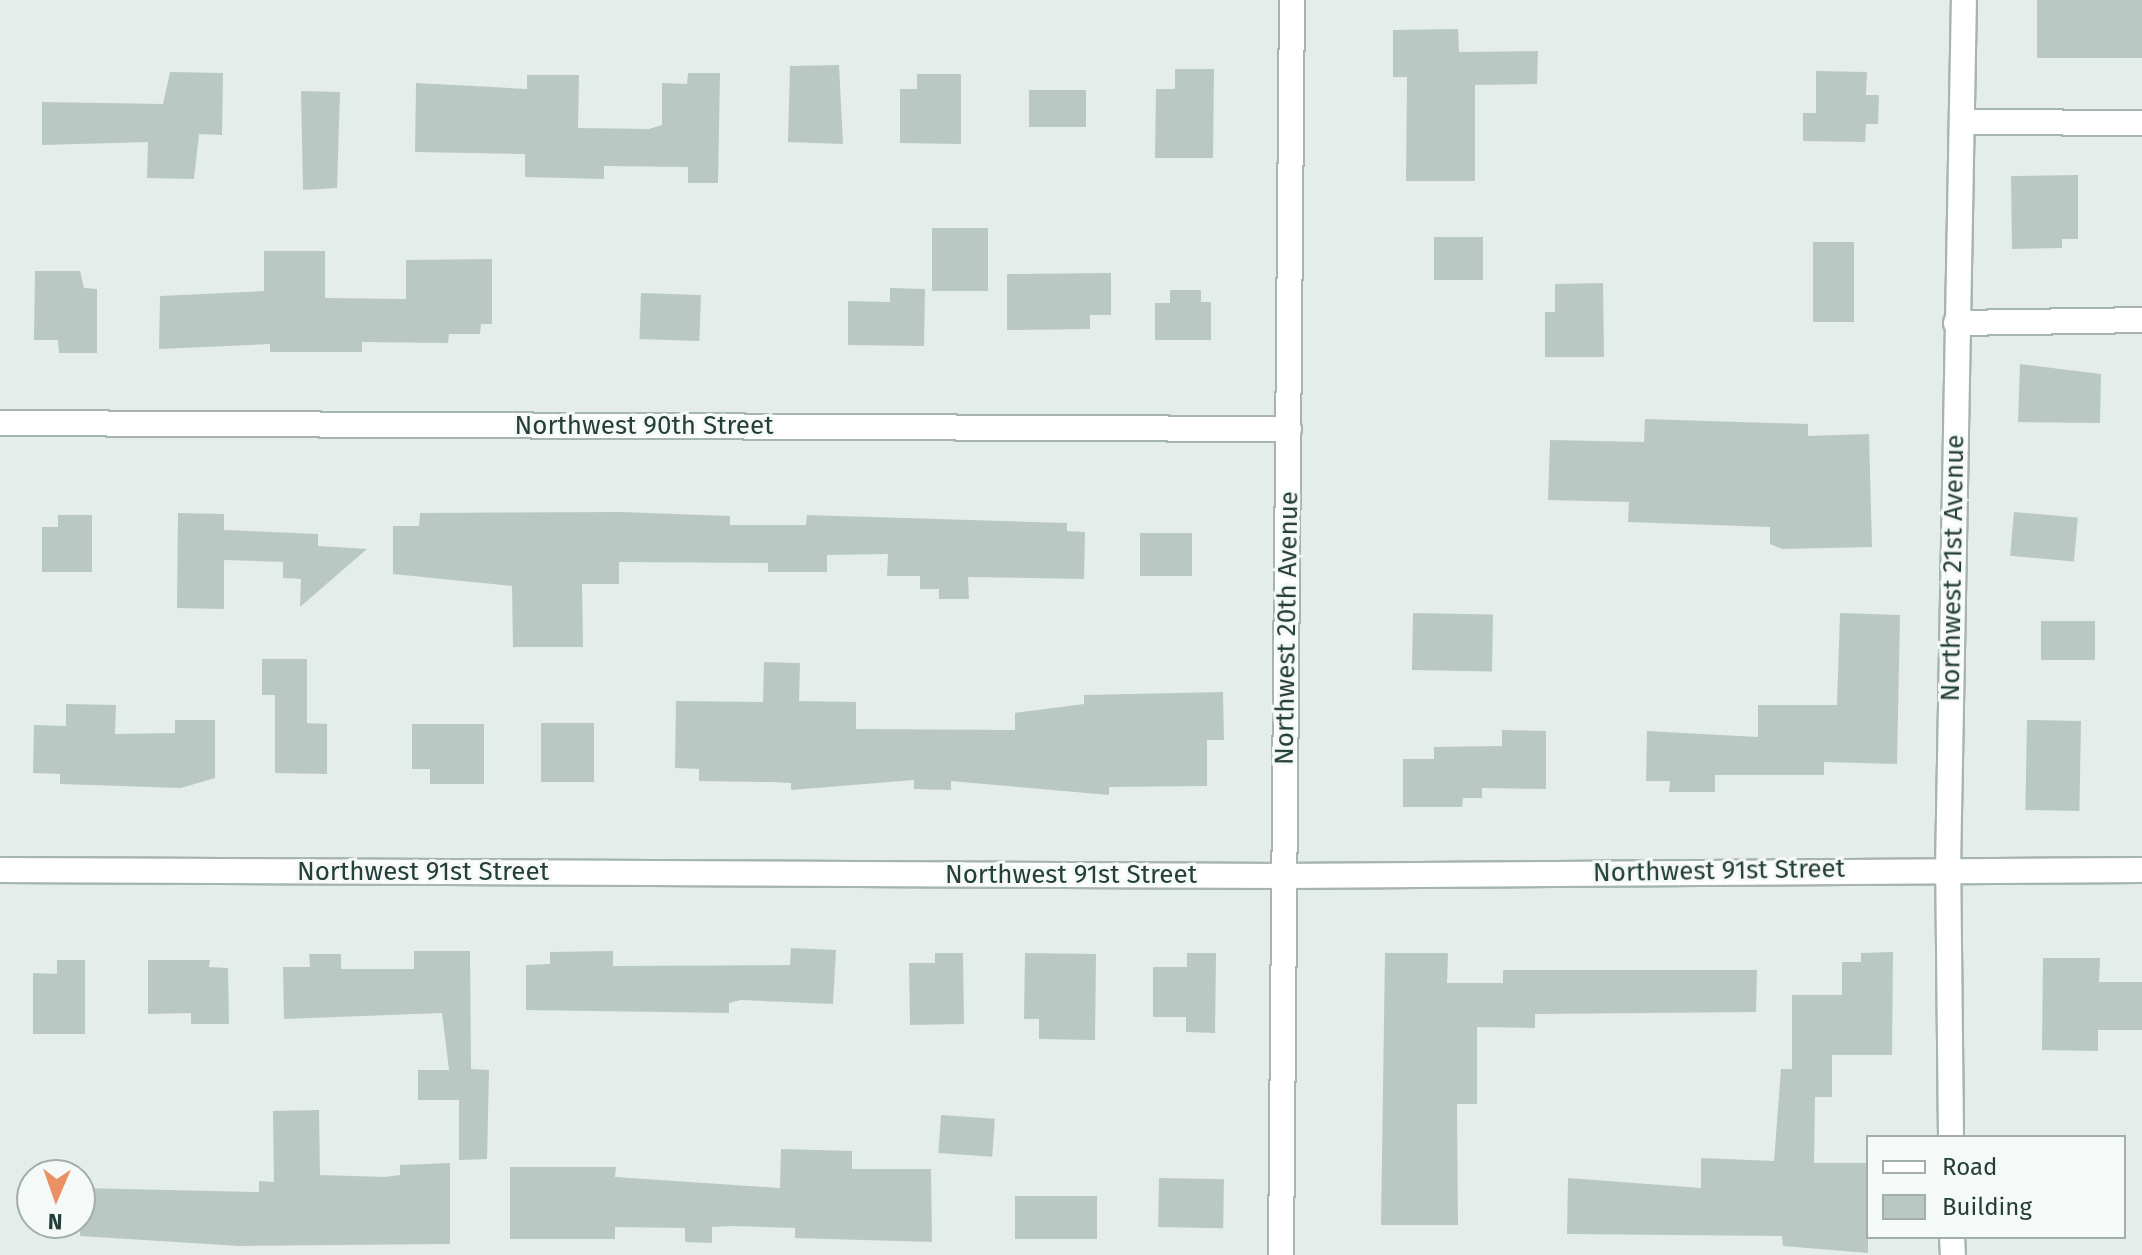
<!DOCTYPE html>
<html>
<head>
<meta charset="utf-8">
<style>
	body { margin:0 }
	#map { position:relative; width:2142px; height:1255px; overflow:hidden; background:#e4edea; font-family:"Fira Sans",sans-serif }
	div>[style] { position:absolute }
	.building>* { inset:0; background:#bac8c3; transform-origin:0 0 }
	.roads { filter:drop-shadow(2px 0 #a7b5b1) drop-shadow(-2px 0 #a7b5b1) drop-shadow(0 2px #a7b5b1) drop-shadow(0 -2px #a7b5b1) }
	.minor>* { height:24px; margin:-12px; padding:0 12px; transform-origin:12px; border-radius:12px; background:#fff }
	span { translate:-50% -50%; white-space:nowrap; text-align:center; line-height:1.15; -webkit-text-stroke:6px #f5f9f7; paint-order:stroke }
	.street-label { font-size:26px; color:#243e39 }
	.legend { position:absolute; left:1866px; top:1135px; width:260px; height:104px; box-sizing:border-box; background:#f5f9f7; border:2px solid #a1aeab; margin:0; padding:10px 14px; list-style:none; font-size:24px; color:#243e39 }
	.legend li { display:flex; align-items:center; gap:16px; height:40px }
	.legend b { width:40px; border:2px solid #a1aeab }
	.north { position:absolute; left:16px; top:1159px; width:80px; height:80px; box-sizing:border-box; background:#f5f9f7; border:2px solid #a1aeab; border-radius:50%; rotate:182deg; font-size:22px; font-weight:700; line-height:32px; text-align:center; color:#243e39 }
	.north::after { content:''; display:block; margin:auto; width:28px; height:36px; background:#eb8f64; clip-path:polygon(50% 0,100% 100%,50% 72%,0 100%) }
</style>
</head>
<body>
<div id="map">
	<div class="building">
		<div style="left:2037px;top:0;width:105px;height:58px"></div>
		<div style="clip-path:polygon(1458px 29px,1459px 52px,1538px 51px,1537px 84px,1475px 85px,1475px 181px,1406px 181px,1407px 77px,1393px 77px,1393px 30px)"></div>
		<div style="clip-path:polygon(839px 65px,843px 144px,788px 142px,790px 66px)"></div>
		<div style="clip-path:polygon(1175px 69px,1214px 69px,1213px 158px,1155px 158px,1156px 89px,1175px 89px)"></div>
		<div style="clip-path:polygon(1816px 71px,1867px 72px,1866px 95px,1879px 95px,1878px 124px,1866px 124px,1865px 142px,1803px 141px,1803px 113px,1816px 113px)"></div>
		<div style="clip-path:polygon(170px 72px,223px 73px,222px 135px,199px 134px,194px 179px,147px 178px,148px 142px,42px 145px,42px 102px,163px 104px)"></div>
		<div style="clip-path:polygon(688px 73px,720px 73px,718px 183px,688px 183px,688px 167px,604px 166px,604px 179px,525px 177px,525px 154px,415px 152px,416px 83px,527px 89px,527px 75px,579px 75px,578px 128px,649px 129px,662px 125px,662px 83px,687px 84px)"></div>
		<div style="clip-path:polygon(917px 74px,961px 74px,961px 144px,900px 143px,900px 89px,917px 89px)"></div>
		<div style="left:1029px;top:90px;width:57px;height:37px"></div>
		<div style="clip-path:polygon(301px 91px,340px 92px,337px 188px,303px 190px)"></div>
		<div style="clip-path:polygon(2078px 175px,2078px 239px,2062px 239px,2062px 248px,2012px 249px,2011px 176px)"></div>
		<div style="left:932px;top:228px;width:56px;height:63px"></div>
		<div style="left:1434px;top:237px;width:49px;height:43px"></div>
		<div style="left:1813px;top:242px;width:41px;height:80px"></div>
		<div style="clip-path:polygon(264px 251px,325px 251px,325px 298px,406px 299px,406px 260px,492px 259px,492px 324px,481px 324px,480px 334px,449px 334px,448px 343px,362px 342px,362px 352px,270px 352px,270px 344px,159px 349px,160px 296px,264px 291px)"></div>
		<div style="clip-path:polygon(35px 271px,80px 271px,84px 288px,97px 289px,97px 353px,59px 353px,58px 340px,34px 340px)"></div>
		<div style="clip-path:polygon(1111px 273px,1111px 315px,1090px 315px,1090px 329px,1007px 330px,1007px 274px)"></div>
		<div style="clip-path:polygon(1603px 283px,1604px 357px,1545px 357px,1545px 312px,1555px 312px,1555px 284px)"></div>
		<div style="clip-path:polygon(890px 288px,925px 289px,924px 346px,848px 345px,848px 301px,890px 302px)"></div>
		<div style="clip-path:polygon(1170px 290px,1201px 290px,1201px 302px,1211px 302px,1211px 340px,1155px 340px,1155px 303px,1170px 303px)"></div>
		<div style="left:641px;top:293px;width:60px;height:46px;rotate:2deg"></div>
		<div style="clip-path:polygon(2020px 364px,2101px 374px,2100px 423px,2018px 422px)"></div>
		<div style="clip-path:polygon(1645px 419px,1808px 424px,1808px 436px,1869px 434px,1872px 547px,1782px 549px,1770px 544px,1770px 527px,1628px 522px,1629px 502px,1548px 500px,1550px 440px,1644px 442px)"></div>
		<div style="clip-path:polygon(620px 512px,730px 516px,730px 525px,806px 525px,807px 515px,1067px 523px,1067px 531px,1085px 532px,1084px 579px,968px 577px,969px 599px,939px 599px,939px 589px,920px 589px,920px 576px,887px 576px,888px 554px,827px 555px,827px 572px,768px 572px,768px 563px,619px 562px,619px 584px,582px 584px,583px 647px,513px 647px,512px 586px,393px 574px,393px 526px,419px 526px,420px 513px)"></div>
		<div style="left:2014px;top:512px;width:64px;height:44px;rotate:5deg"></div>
		<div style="clip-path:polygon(178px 513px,224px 514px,224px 530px,318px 534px,318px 546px,367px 549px,300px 607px,301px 579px,283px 578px,283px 562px,224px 560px,224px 609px,177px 608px)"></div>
		<div style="clip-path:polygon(58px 515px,92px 515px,92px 572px,42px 572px,42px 527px,58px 527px)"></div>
		<div style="left:1140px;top:533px;width:52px;height:43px"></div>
		<div style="left:1413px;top:613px;width:80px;height:57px;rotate:1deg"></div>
		<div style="clip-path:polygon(1840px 613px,1900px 615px,1897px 764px,1824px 762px,1824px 775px,1715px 775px,1715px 792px,1669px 792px,1670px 781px,1646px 781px,1647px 731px,1758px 737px,1758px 705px,1837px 705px)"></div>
		<div style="left:2041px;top:621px;width:54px;height:39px"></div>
		<div style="clip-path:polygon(262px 659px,307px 659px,307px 723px,327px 724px,327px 774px,275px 773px,275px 695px,262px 695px)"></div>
		<div style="clip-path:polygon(764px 662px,800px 663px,799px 701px,856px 702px,856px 729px,1015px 730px,1015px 713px,1084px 704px,1084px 695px,1223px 692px,1224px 740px,1207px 740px,1207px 786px,1109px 787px,1109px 795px,951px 781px,951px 790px,914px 789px,914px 780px,791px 790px,791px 783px,771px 782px,699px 781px,699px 769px,675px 768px,676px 701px,763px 702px)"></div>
		<div style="clip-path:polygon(66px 704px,116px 705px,115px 734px,175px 733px,175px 720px,215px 720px,215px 778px,181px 788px,60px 784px,60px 774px,33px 773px,34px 725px,66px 726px)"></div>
		<div style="left:2027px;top:720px;width:54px;height:90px;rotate:1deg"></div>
		<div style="left:541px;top:723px;width:53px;height:59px"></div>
		<div style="clip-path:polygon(412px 724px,484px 724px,484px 784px,430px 784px,430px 769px,412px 769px)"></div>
		<div style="clip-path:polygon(1502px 730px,1546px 731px,1546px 789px,1482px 788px,1482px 798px,1463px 798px,1462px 807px,1403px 807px,1403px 759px,1434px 759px,1434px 747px,1502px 746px)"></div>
		<div style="clip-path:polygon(791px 948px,836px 950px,833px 1004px,741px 1000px,729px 1003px,729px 1013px,526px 1010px,526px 965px,550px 964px,550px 952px,613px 951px,613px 966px,790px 965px)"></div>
		<div style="clip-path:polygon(414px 951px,470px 951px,471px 1069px,489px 1070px,487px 1159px,459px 1160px,459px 1100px,418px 1100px,418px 1070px,449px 1070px,442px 1013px,284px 1019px,283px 967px,310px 967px,309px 954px,341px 954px,341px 969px,414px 969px)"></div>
		<div style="clip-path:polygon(1893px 952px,1892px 1055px,1832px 1055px,1832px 1097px,1815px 1097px,1814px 1163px,1868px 1163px,1868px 1253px,1783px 1246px,1782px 1236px,1567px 1234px,1568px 1178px,1701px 1188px,1701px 1158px,1774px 1161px,1781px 1069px,1792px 1069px,1792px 995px,1842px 995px,1842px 962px,1861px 962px,1861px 953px)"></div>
		<div style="clip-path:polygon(935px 953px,963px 953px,964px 1024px,910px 1025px,909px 963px,935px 963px)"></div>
		<div style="clip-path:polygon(1025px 953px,1096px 954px,1095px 1040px,1039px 1039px,1039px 1019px,1024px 1019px)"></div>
		<div style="clip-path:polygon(1187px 953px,1216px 953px,1215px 1033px,1186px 1032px,1186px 1017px,1153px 1017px,1153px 967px,1187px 967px)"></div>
		<div style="clip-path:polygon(1385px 953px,1448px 953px,1447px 983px,1503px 983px,1503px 970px,1757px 970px,1756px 1012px,1535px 1014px,1535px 1028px,1477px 1027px,1477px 1104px,1457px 1104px,1458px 1225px,1381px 1225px)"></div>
		<div style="clip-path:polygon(2043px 958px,2100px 958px,2099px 982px,2142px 982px,2142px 1030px,2098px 1030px,2098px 1051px,2042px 1050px)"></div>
		<div style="clip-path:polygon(57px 960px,85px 960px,85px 1034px,33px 1034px,33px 973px,57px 974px)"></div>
		<div style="clip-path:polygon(148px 960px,210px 960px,209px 967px,228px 968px,229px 1024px,191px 1024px,191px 1013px,148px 1014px)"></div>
		<div style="clip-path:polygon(319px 1110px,320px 1175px,385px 1177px,400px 1175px,400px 1165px,450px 1163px,450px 1244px,239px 1246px,80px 1236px,80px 1188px,259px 1192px,259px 1181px,274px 1182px,273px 1111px)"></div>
		<div style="left:941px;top:1115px;width:54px;height:38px;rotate:4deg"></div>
		<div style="clip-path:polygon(781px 1149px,852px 1151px,852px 1169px,931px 1169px,932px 1242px,795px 1238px,795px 1228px,733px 1226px,712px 1227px,712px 1243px,685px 1242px,685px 1228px,615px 1227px,615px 1239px,510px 1239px,510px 1167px,616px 1167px,615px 1177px,780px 1188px)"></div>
		<div style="left:1159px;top:1178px;width:65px;height:49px;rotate:1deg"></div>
		<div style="left:1015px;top:1196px;width:82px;height:43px"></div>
	</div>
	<div class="roads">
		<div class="minor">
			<div style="left:1965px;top:122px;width:177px;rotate:0.3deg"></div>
			<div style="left:1956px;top:323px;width:186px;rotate:-0.9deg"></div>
			<div style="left:0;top:423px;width:1289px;rotate:0.27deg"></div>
			<div style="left:0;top:870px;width:1284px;rotate:0.27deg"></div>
			<div style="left:1284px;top:876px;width:858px;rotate:-0.4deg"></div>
			<div style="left:1951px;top:1137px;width:268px;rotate:-90.6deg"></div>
			<div style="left:1948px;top:869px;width:869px;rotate:-88.95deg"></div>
			<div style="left:1952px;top:1237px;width:18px;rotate:87deg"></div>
			<div style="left:1281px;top:1255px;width:1255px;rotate:-89.5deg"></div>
		</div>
	</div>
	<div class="street-label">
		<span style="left:644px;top:426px">Northwest 90th Street</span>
		<span style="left:1953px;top:568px;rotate:-89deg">Northwest 21st Avenue</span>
		<span style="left:1287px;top:628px;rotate:-89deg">Northwest 20th Avenue</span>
		<span style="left:1719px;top:871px;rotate:-1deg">Northwest 91st Street</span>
		<span style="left:423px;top:872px">Northwest 91st Street</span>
		<span style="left:1071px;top:875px">Northwest 91st Street</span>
	</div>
	<ul class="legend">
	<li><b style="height:10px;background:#fff"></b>Road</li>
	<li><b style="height:22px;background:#bac8c3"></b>Building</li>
	</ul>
	<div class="north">N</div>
</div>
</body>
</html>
